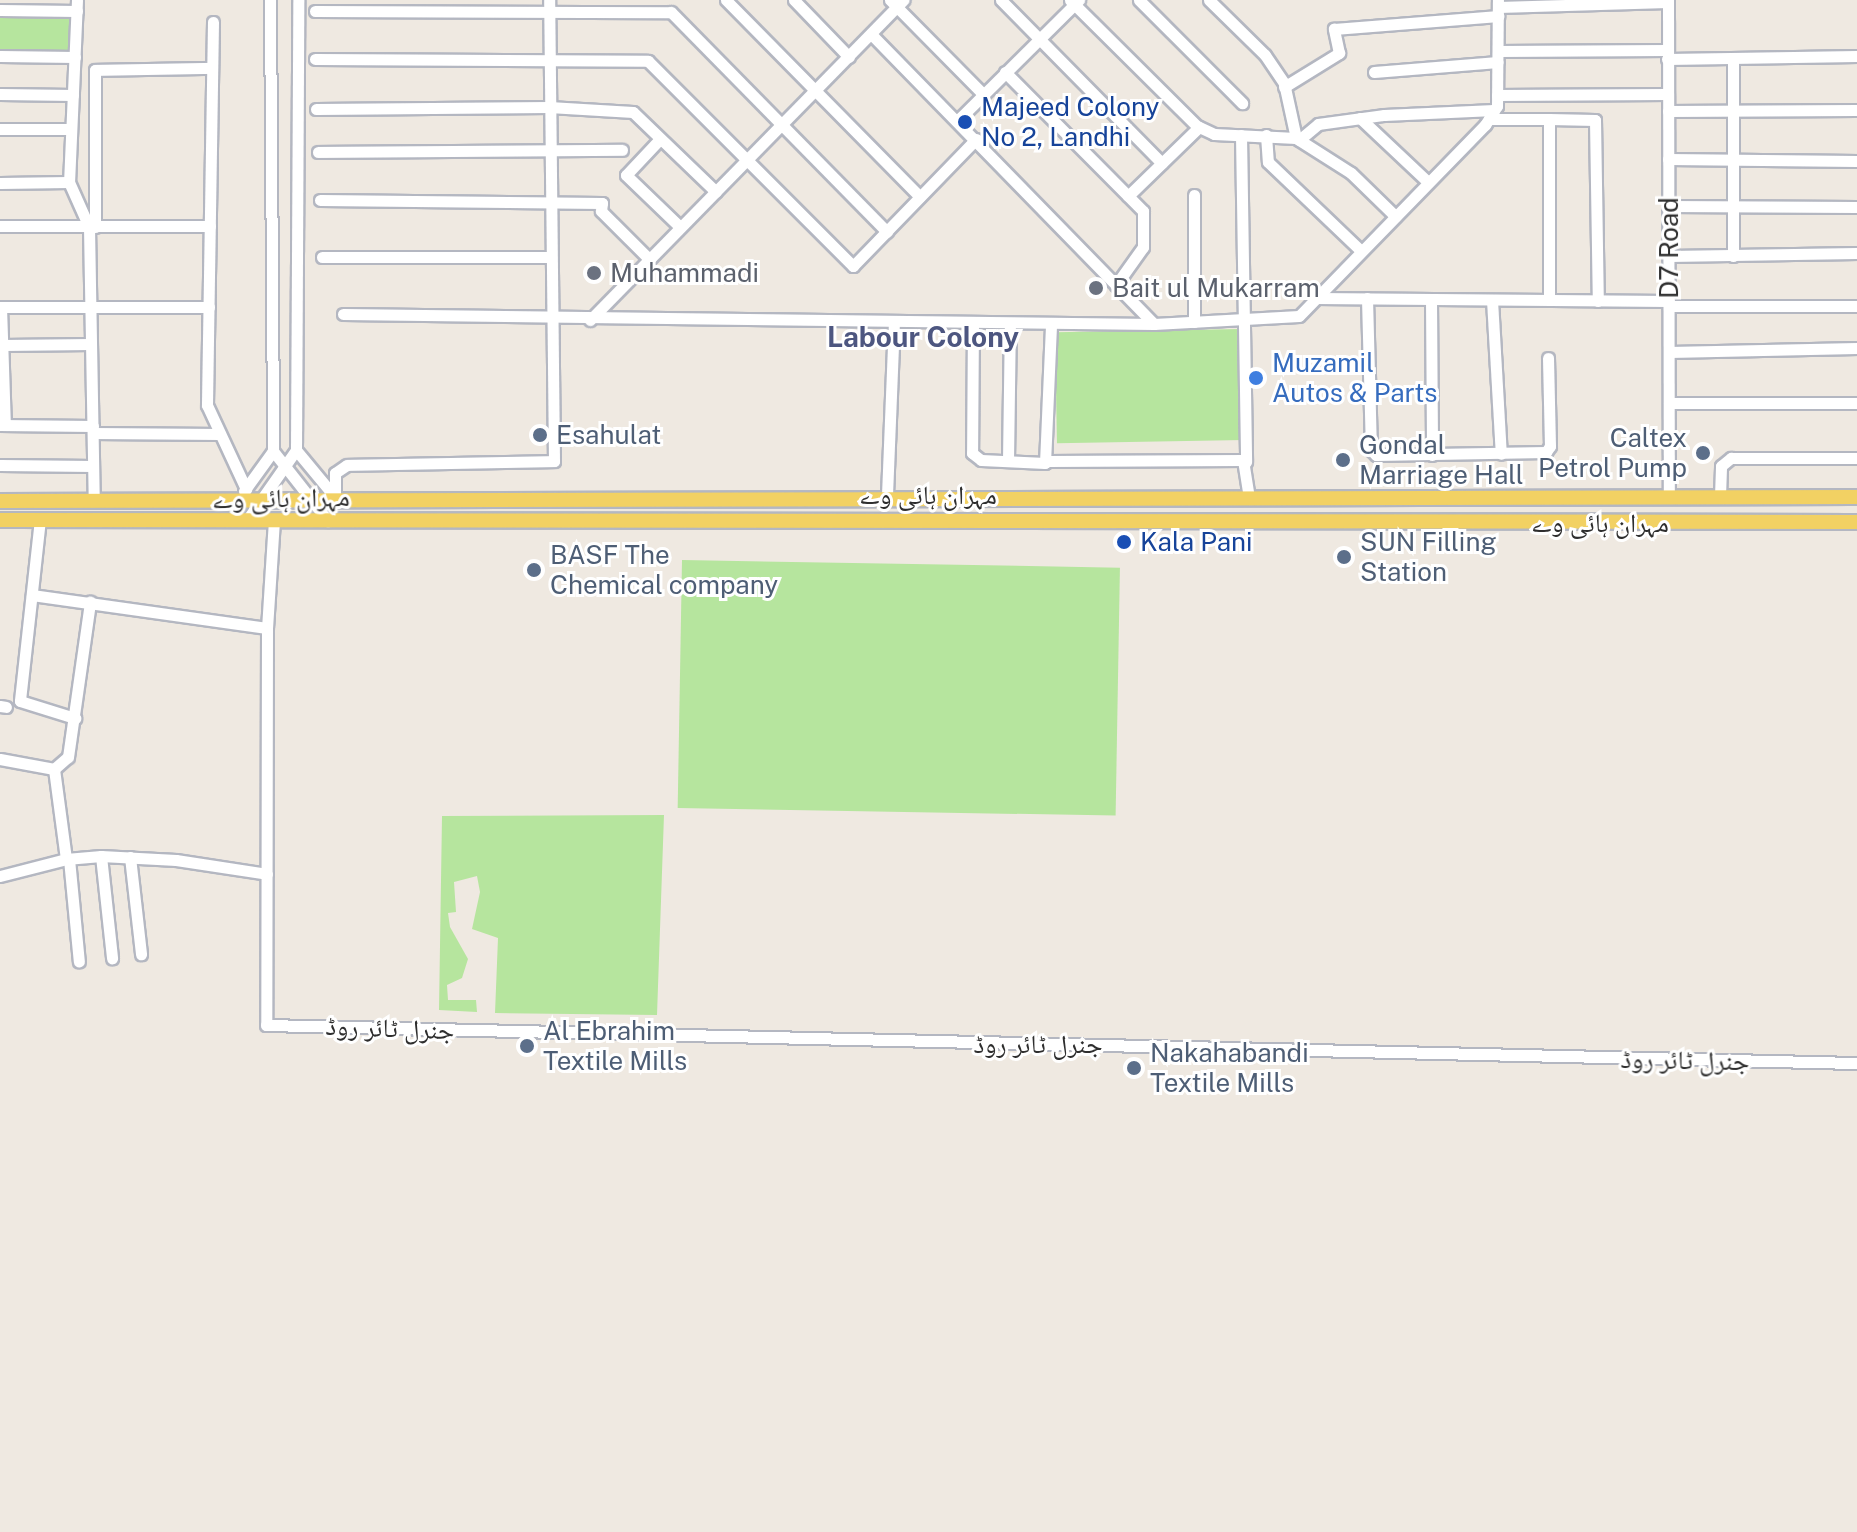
<!DOCTYPE html>
<html>
<head>
<meta charset="utf-8">
<style>
	body { margin:0 }
	#map { position:relative; width:1857px; height:1532px; overflow:hidden; background:#efe9e1; font-family:"Public Sans","Noto Naskh Arabic",sans-serif }
	div>[style] { position:absolute }
	.green>* { inset:0; background:#b6e59e; transform-origin:0 0 }
	.roads { filter:drop-shadow(2px 0 #b4b7c1) drop-shadow(-2px 0 #b4b7c1) drop-shadow(0 2px #b4b7c1) drop-shadow(0 -2px #b4b7c1) }
	.minor>* { height:11px; margin:-5.5px; padding:0 5.5px; transform-origin:5.5px; border-radius:5.5px; background:#fff }
	.major>* { height:14px; margin:-7px; padding:0 7px; transform-origin:7px; border-radius:7px; background:#f2d163 }
	.dots>* { width:22px; height:22px; translate:-50% -50%; box-sizing:border-box; border:4px solid #fff; border-radius:50% }
	span { translate:-50% -50%; white-space:nowrap; text-align:center; line-height:1.15; -webkit-text-stroke:6px #fff; paint-order:stroke }
	.transit-label { font-size:26px; color:#164399 }
	.left { translate:0 -50%; text-align:left }
	.street-label { font-size:26px; color:#2e2e2e }
	.worship-label { font-size:26px; color:#5b616d }
	.shop-label { font-size:26px; color:#366cbe }
	.service-label { font-size:26px; color:#4e5e75 }
	.right { translate:-100% -50%; text-align:right }
	.neighbourhood-label { font-size:28px; color:#4d5680; font-weight:700 }
</style>
</head>
<body>
<div id="map">
	<div class="green">
		<div style="left:0;top:13px;width:73px;height:39px;rotate:2deg"></div>
		<div style="left:1242px;top:329px;width:111px;height:187px;rotate:89deg"></div>
		<div style="left:682px;top:560px;width:438px;height:248px;rotate:1deg"></div>
		<div style="clip-path:polygon(664px 815px,657px 1015px,495px 1013px,498px 938px,472px 929px,480px 892px,477px 876px,454px 882px,456px 912px,448px 913px,450px 927px,468px 959px,462px 978px,447px 985px,448px 1000px,476px 1000px,477px 1012px,439px 1010px,442px 816px)"></div>
	</div>
	<div class="roads">
		<div class="minor">
			<div style="left:77px;top:0;width:182px;rotate:92.5deg"></div>
			<div style="left:69px;top:182px;width:49px;rotate:66deg"></div>
			<div style="left:89px;top:227px;width:273px;rotate:89deg"></div>
			<div style="left:270px;top:0;width:451px;rotate:89.6deg"></div>
			<div style="left:273px;top:451px;width:89px;rotate:51.8deg"></div>
			<div style="left:726px;top:0;width:276px;rotate:45.4deg"></div>
			<div style="left:794px;top:0;width:79px;rotate:46deg"></div>
			<div style="left:890px;top:0;width:132px;rotate:45.3deg"></div>
			<div style="left:1001px;top:0;width:229px;rotate:45.4deg"></div>
			<div style="left:1070px;top:0;width:179px;rotate:44.8deg"></div>
			<div style="left:1197px;top:126px;width:19px;rotate:25deg"></div>
			<div style="left:1214px;top:134px;width:82px;rotate:2.8deg"></div>
			<div style="left:1139px;top:0;width:146px;rotate:45deg"></div>
			<div style="left:1209px;top:0;width:78px;rotate:44.5deg"></div>
			<div style="left:1265px;top:55px;width:34px;rotate:56deg"></div>
			<div style="left:1284px;top:83px;width:56px;rotate:77.7deg"></div>
			<div style="left:1296px;top:138px;width:65px;rotate:32.5deg"></div>
			<div style="left:1351px;top:173px;width:62px;rotate:44.3deg"></div>
			<div style="left:1668px;top:0;width:496px;rotate:89.9deg"></div>
			<div style="left:1498px;top:7px;width:170px;rotate:-1.7deg"></div>
			<div style="left:0;top:10px;width:77px;rotate:0.7deg"></div>
			<div style="left:315px;top:11px;width:356px;rotate:0.2deg"></div>
			<div style="left:671px;top:12px;width:308px;rotate:45.5deg"></div>
			<div style="left:213px;top:22px;width:383px;rotate:90.9deg"></div>
			<div style="left:207px;top:405px;width:93px;rotate:65.1deg"></div>
			<div style="left:871px;top:34px;width:405px;rotate:45.7deg"></div>
			<div style="left:1498px;top:51px;width:169px;rotate:-0.3deg"></div>
			<div style="left:0;top:56px;width:75px;rotate:0.8deg"></div>
			<div style="left:315px;top:59px;width:333px;rotate:0.3deg"></div>
			<div style="left:648px;top:61px;width:290px;rotate:45deg"></div>
			<div style="left:853px;top:266px;width:177px;rotate:-45.9deg"></div>
			<div style="left:1667px;top:59px;width:190px;rotate:-0.9deg"></div>
			<div style="left:1005px;top:72px;width:196px;rotate:45.2deg"></div>
			<div style="left:1143px;top:211px;width:36px;rotate:90deg"></div>
			<div style="left:1143px;top:247px;width:47px;rotate:125.4deg"></div>
			<div style="left:1374px;top:72px;width:124px;rotate:-4.6deg"></div>
			<div style="left:1284px;top:87px;width:65px;rotate:-31.7deg"></div>
			<div style="left:1339px;top:53px;width:25px;rotate:-102deg"></div>
			<div style="left:1334px;top:29px;width:165px;rotate:-4.5deg"></div>
			<div style="left:0;top:94px;width:73px;rotate:0.8deg"></div>
			<div style="left:1497px;top:95px;width:170px;rotate:-0.3deg"></div>
			<div style="left:316px;top:109px;width:233px;rotate:-0.5deg"></div>
			<div style="left:549px;top:107px;width:84px;rotate:3.4deg"></div>
			<div style="left:633px;top:112px;width:115px;rotate:43.9deg"></div>
			<div style="left:1668px;top:111px;width:189px;rotate:-0.3deg"></div>
			<div style="left:1360px;top:118px;width:93px;rotate:43.3deg"></div>
			<div style="left:1489px;top:119px;width:60px"></div>
			<div style="left:1549px;top:119px;width:181px;rotate:90deg"></div>
			<div style="left:1549px;top:119px;width:46px;rotate:1.2deg"></div>
			<div style="left:1595px;top:120px;width:181px;rotate:89.1deg"></div>
			<div style="left:957px;top:121px;width:172px;rotate:-44.8deg"></div>
			<div style="left:0;top:129px;width:70px"></div>
			<div style="left:1241px;top:135px;width:327px;rotate:89.1deg"></div>
			<div style="left:1266px;top:135px;width:27px;rotate:86deg"></div>
			<div style="left:1268px;top:162px;width:129px;rotate:43.7deg"></div>
			<div style="left:659px;top:140px;width:48px;rotate:133.3deg"></div>
			<div style="left:626px;top:175px;width:75px;rotate:43.9deg"></div>
			<div style="left:1299px;top:140px;width:25px;rotate:-40deg"></div>
			<div style="left:1318px;top:124px;width:67px;rotate:-7.8deg"></div>
			<div style="left:1384px;top:115px;width:110px;rotate:-2.6deg"></div>
			<div style="left:318px;top:152px;width:304px;rotate:-0.4deg"></div>
			<div style="left:1668px;top:159px;width:189px;rotate:0.6deg"></div>
			<div style="left:0;top:183px;width:69px;rotate:-0.8deg"></div>
			<div style="left:1128px;top:196px;width:99px;rotate:-44.2deg"></div>
			<div style="left:320px;top:200px;width:282px;rotate:0.6deg"></div>
			<div style="left:602px;top:203px;width:8px;rotate:97deg"></div>
			<div style="left:601px;top:211px;width:68px;rotate:45deg"></div>
			<div style="left:1668px;top:206px;width:189px;rotate:0.3deg"></div>
			<div style="left:0;top:226px;width:210px"></div>
			<div style="left:95px;top:227px;width:157px;rotate:-90deg"></div>
			<div style="left:95px;top:70px;width:117px;rotate:-1deg"></div>
			<div style="left:1669px;top:256px;width:188px;rotate:-0.9deg"></div>
			<div style="left:1733px;top:256px;width:198px;rotate:-90deg"></div>
			<div style="left:322px;top:257px;width:228px"></div>
			<div style="left:1316px;top:298px;width:353px;rotate:0.5deg"></div>
			<div style="left:1367px;top:298px;width:152px;rotate:88.5deg"></div>
			<div style="left:1371px;top:450px;width:7px;rotate:45deg"></div>
			<div style="left:1376px;top:455px;width:170px;rotate:-1deg"></div>
			<div style="left:1546px;top:452px;width:7px;rotate:-56deg"></div>
			<div style="left:1550px;top:446px;width:88px;rotate:-91.3deg"></div>
			<div style="left:1431px;top:299px;width:156px;rotate:89.6deg"></div>
			<div style="left:1492px;top:300px;width:154px;rotate:86.7deg"></div>
			<div style="left:1669px;top:306px;width:188px"></div>
			<div style="left:0;top:307px;width:209px"></div>
			<div style="left:1px;top:307px;width:118px;rotate:88.1deg"></div>
			<div style="left:343px;top:314px;width:811px;rotate:0.71deg"></div>
			<div style="left:1154px;top:324px;width:145px;rotate:-3.2deg"></div>
			<div style="left:1299px;top:316px;width:267px;rotate:-45.8deg"></div>
			<div style="left:1485px;top:125px;width:22px;rotate:-58deg"></div>
			<div style="left:1497px;top:106px;width:106px;rotate:-89.5deg"></div>
			<div style="left:590px;top:320px;width:448px;rotate:-45.6deg"></div>
			<div style="left:973px;top:322px;width:131px;rotate:90.4deg"></div>
			<div style="left:972px;top:453px;width:11px;rotate:38deg"></div>
			<div style="left:981px;top:460px;width:64px;rotate:2.7deg"></div>
			<div style="left:1045px;top:463px;width:140px;rotate:-87.5deg"></div>
			<div style="left:1194px;top:322px;width:127px;rotate:-90deg"></div>
			<div style="left:3px;top:345px;width:88px;rotate:-0.7deg"></div>
			<div style="left:1669px;top:352px;width:188px;rotate:-1.2deg"></div>
			<div style="left:1669px;top:403px;width:188px"></div>
			<div style="left:0;top:425px;width:93px;rotate:0.6deg"></div>
			<div style="left:93px;top:433px;width:127px;rotate:0.5deg"></div>
			<div style="left:296px;top:450px;width:61px;rotate:50.3deg"></div>
			<div style="left:1008px;top:461px;width:138px;rotate:-89.2deg"></div>
			<div style="left:1048px;top:461px;width:195px;rotate:-0.3deg"></div>
			<div style="left:1243px;top:460px;width:36px;rotate:81deg"></div>
			<div style="left:0;top:465px;width:93px;rotate:0.6deg"></div>
			<div style="left:244px;top:491px;width:49px;rotate:-54.1deg"></div>
			<div style="left:887px;top:495px;width:173px;rotate:-87.7deg"></div>
			<div style="left:1720px;top:496px;width:30px;rotate:-88deg"></div>
			<div style="left:1721px;top:466px;width:13px;rotate:-39deg"></div>
			<div style="left:1731px;top:458px;width:126px"></div>
			<div style="left:335px;top:497px;width:24px;rotate:-90deg"></div>
			<div style="left:335px;top:473px;width:14px;rotate:-34deg"></div>
			<div style="left:347px;top:465px;width:207px;rotate:-1.1deg"></div>
			<div style="left:554px;top:461px;width:461px;rotate:-90.6deg"></div>
			<div style="left:40px;top:519px;width:183px;rotate:96.3deg"></div>
			<div style="left:20px;top:701px;width:58px;rotate:17.2deg"></div>
			<div style="left:247px;top:520px;width:85px;rotate:-55deg"></div>
			<div style="left:296px;top:450px;width:450px;rotate:-89.7deg"></div>
			<div style="left:274px;top:520px;width:108px;rotate:93.7deg"></div>
			<div style="left:267px;top:628px;width:397px;rotate:90.1deg"></div>
			<div style="left:266px;top:1025px;width:1591px;rotate:1.37deg"></div>
			<div style="left:32px;top:595px;width:237px;rotate:8deg"></div>
			<div style="left:0;top:706px;width:6px;rotate:9deg"></div>
			<div style="left:0;top:759px;width:55px;rotate:10.5deg"></div>
			<div style="left:54px;top:769px;width:91px;rotate:82.4deg"></div>
			<div style="left:54px;top:769px;width:18px;rotate:-41deg"></div>
			<div style="left:68px;top:757px;width:157px;rotate:-81.9deg"></div>
			<div style="left:101px;top:856px;width:103px;rotate:83.8deg"></div>
			<div style="left:130px;top:857px;width:98px;rotate:83.5deg"></div>
			<div style="left:69px;top:859px;width:103px;rotate:84.5deg"></div>
			<div style="left:0;top:876px;width:68px;rotate:-14.4deg"></div>
			<div style="left:66px;top:859px;width:35px;rotate:-5deg"></div>
			<div style="left:101px;top:856px;width:75px;rotate:3.1deg"></div>
			<div style="left:176px;top:860px;width:92px;rotate:8.7deg"></div>
		</div>
		<div class="major">
			<div style="left:0;top:501px;width:1857px;rotate:-0.12deg"></div>
			<div style="left:0;top:520px;width:1857px;rotate:0.06deg"></div>
		</div>
	</div>
	<div class="dots">
		<div style="left:965px;top:122px;background:#1a4fb4"></div>
		<div style="left:594px;top:273px;background:#6b7280"></div>
		<div style="left:1096px;top:288px;background:#6b7280"></div>
		<div style="left:1256px;top:378px;background:#3f7fe0"></div>
		<div style="left:540px;top:435px;background:#5c6f8a"></div>
		<div style="left:1703px;top:453px;background:#5c6f8a"></div>
		<div style="left:1343px;top:460px;background:#5c6f8a"></div>
		<div style="left:1124px;top:542px;background:#1a4fb4"></div>
		<div style="left:1344px;top:557px;background:#5c6f8a"></div>
		<div style="left:534px;top:570px;background:#5c6f8a"></div>
		<div style="left:527px;top:1046px;background:#5c6f8a"></div>
		<div style="left:1134px;top:1068px;background:#5c6f8a"></div>
	</div>
	<div class="transit-label">
		<span class="left" style="left:981px;top:122px">Majeed Colony<br>No 2, Landhi</span>
		<span class="left" style="left:1140px;top:542px">Kala Pani</span>
	</div>
	<div class="street-label">
		<span style="left:1669px;top:248px;rotate:-90deg">D7 Road</span>
		<span style="left:928px;top:495px">مہران ہائی وے</span>
		<span style="left:281px;top:498px;rotate:-1deg">مہران ہائی وے</span>
		<span style="left:1600px;top:523px">مہران ہائی وے</span>
		<span style="left:390px;top:1028px;rotate:2deg">جنرل ٹائر روڈ</span>
		<span style="left:1038px;top:1044px">جنرل ٹائر روڈ</span>
		<span style="left:1685px;top:1060px;rotate:1deg">جنرل ٹائر روڈ</span>
	</div>
	<div class="worship-label">
		<span class="left" style="left:610px;top:273px">Muhammadi</span>
		<span class="left" style="left:1112px;top:288px">Bait ul Mukarram</span>
	</div>
	<div class="shop-label">
		<span class="left" style="left:1272px;top:378px">Muzamil<br>Autos &amp; Parts</span>
	</div>
	<div class="service-label">
		<span class="left" style="left:556px;top:435px">Esahulat</span>
		<span class="right" style="left:1687px;top:453px">Caltex<br>Petrol Pump</span>
		<span class="left" style="left:1359px;top:460px">Gondal<br>Marriage Hall</span>
		<span class="left" style="left:1360px;top:557px">SUN Filling<br>Station</span>
		<span class="left" style="left:550px;top:570px">BASF The<br>Chemical company</span>
		<span class="left" style="left:543px;top:1046px">Al Ebrahim<br>Textile Mills</span>
		<span class="left" style="left:1150px;top:1068px">Nakahabandi<br>Textile Mills</span>
	</div>
	<div class="neighbourhood-label">
		<span style="left:923px;top:337px">Labour Colony</span>
	</div>
</div>
</body>
</html>
